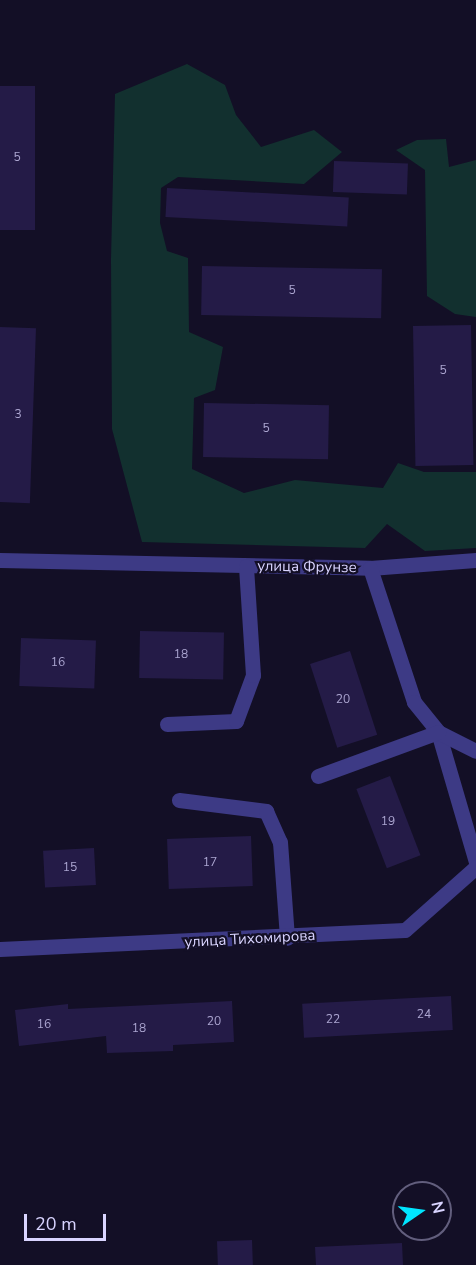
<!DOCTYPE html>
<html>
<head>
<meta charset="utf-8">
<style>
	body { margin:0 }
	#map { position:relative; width:476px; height:1265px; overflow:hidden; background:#130f26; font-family:"Nunito Sans",sans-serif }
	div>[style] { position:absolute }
	.green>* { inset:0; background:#12302f }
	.building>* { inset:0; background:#241b47; transform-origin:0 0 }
	.street>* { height:15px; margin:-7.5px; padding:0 7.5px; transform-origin:7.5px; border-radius:7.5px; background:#3d3a85 }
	span { translate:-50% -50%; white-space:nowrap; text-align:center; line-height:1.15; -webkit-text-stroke:4.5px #130f26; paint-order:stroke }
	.number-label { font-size:12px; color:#aca6d1 }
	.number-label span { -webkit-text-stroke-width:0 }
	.street-label { font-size:15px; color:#d9d4ff }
	.north { position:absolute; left:392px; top:1181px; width:60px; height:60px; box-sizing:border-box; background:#130f26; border:2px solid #625e7d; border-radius:50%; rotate:77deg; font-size:16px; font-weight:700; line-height:24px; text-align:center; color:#d9d4ff }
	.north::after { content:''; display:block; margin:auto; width:21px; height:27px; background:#00e5ff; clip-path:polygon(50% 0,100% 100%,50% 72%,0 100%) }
	.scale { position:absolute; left:24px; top:1214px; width:82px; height:27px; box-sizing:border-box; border:3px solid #d9d4ff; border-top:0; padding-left:8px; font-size:18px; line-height:21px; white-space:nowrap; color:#d9d4ff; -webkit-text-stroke:4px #130f26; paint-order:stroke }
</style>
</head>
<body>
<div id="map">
	<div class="green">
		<div style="clip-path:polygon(187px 64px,225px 85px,236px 115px,261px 147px,314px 130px,342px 152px,304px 184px,178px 177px,161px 188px,160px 223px,167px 251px,188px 258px,189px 332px,223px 347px,215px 390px,194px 398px,192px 469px,244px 493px,295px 480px,383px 488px,398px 463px,424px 472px,476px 472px,476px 548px,425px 551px,387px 524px,365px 548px,142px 542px,112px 429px,111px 259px,115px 94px)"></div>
		<div style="clip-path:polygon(446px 139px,449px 167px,476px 160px,476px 317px,455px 314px,427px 296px,425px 170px,396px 150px,417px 140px)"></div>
	</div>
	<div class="building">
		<div style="left:0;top:86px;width:35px;height:144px"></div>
		<div style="left:334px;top:161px;width:74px;height:31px;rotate:2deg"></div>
		<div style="left:167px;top:188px;width:182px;height:29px;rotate:3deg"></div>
		<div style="left:202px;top:266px;width:180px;height:49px;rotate:1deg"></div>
		<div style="left:471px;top:325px;width:140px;height:58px;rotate:89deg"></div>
		<div style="left:0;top:327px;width:36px;height:175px;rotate:2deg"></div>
		<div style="left:204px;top:403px;width:125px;height:54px;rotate:1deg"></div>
		<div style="left:140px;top:631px;width:84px;height:47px;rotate:1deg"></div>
		<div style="left:21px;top:638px;width:75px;height:48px;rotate:2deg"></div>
		<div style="left:350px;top:651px;width:88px;height:42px;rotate:72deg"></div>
		<div style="left:390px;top:776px;width:85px;height:36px;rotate:69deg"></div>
		<div style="left:251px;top:836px;width:50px;height:84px;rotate:88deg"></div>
		<div style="left:94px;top:848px;width:37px;height:51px;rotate:87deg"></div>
		<div style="left:451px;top:996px;width:34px;height:149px;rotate:87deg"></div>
		<div style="clip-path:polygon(232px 1001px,234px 1042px,173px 1045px,173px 1051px,107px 1053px,106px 1036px,19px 1046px,15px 1010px,68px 1004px,68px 1009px)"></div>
		<div style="left:252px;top:1240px;width:25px;height:35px;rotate:88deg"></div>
		<div style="clip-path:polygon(402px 1243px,403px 1265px,316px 1265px,315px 1247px)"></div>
	</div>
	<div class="street">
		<div style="left:0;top:560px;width:370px;rotate:1.2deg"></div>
		<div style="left:370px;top:568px;width:106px;rotate:-4.3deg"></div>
		<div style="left:370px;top:568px;width:141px;rotate:71.8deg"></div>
		<div style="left:414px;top:702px;width:38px;rotate:51deg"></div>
		<div style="left:438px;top:732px;width:135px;rotate:73.7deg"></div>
		<div style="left:167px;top:724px;width:69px;rotate:-2.5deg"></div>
		<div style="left:236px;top:721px;width:49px;rotate:-69.7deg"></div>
		<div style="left:253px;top:675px;width:109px;rotate:-93.7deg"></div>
		<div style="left:438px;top:732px;width:42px;rotate:26.6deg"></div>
		<div style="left:318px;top:776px;width:128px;rotate:-20.1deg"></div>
		<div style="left:179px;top:800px;width:88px;rotate:7.2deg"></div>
		<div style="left:266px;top:811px;width:34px;rotate:66deg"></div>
		<div style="left:280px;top:842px;width:96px;rotate:85.8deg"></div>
		<div style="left:0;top:949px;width:405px;rotate:-2.7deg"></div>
		<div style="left:405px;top:930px;width:95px;rotate:-41.6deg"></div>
	</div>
	<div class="number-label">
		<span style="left:17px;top:158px">5</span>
		<span style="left:292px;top:291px">5</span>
		<span style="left:443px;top:371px">5</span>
		<span style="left:18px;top:415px">3</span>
		<span style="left:266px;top:429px">5</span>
		<span style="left:181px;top:655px">18</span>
		<span style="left:58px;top:663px">16</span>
		<span style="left:343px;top:700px">20</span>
		<span style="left:388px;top:822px">19</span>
		<span style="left:210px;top:863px">17</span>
		<span style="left:70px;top:868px">15</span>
		<span style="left:424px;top:1015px">24</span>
		<span style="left:333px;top:1020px">22</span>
		<span style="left:214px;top:1022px">20</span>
		<span style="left:44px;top:1025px">16</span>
		<span style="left:139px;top:1029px">18</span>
	</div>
	<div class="street-label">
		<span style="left:307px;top:567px;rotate:1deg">улица Фрунзе</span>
		<span style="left:250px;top:939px;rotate:-3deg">улица Тихомирова</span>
	</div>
	<div class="north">N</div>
	<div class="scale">20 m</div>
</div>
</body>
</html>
